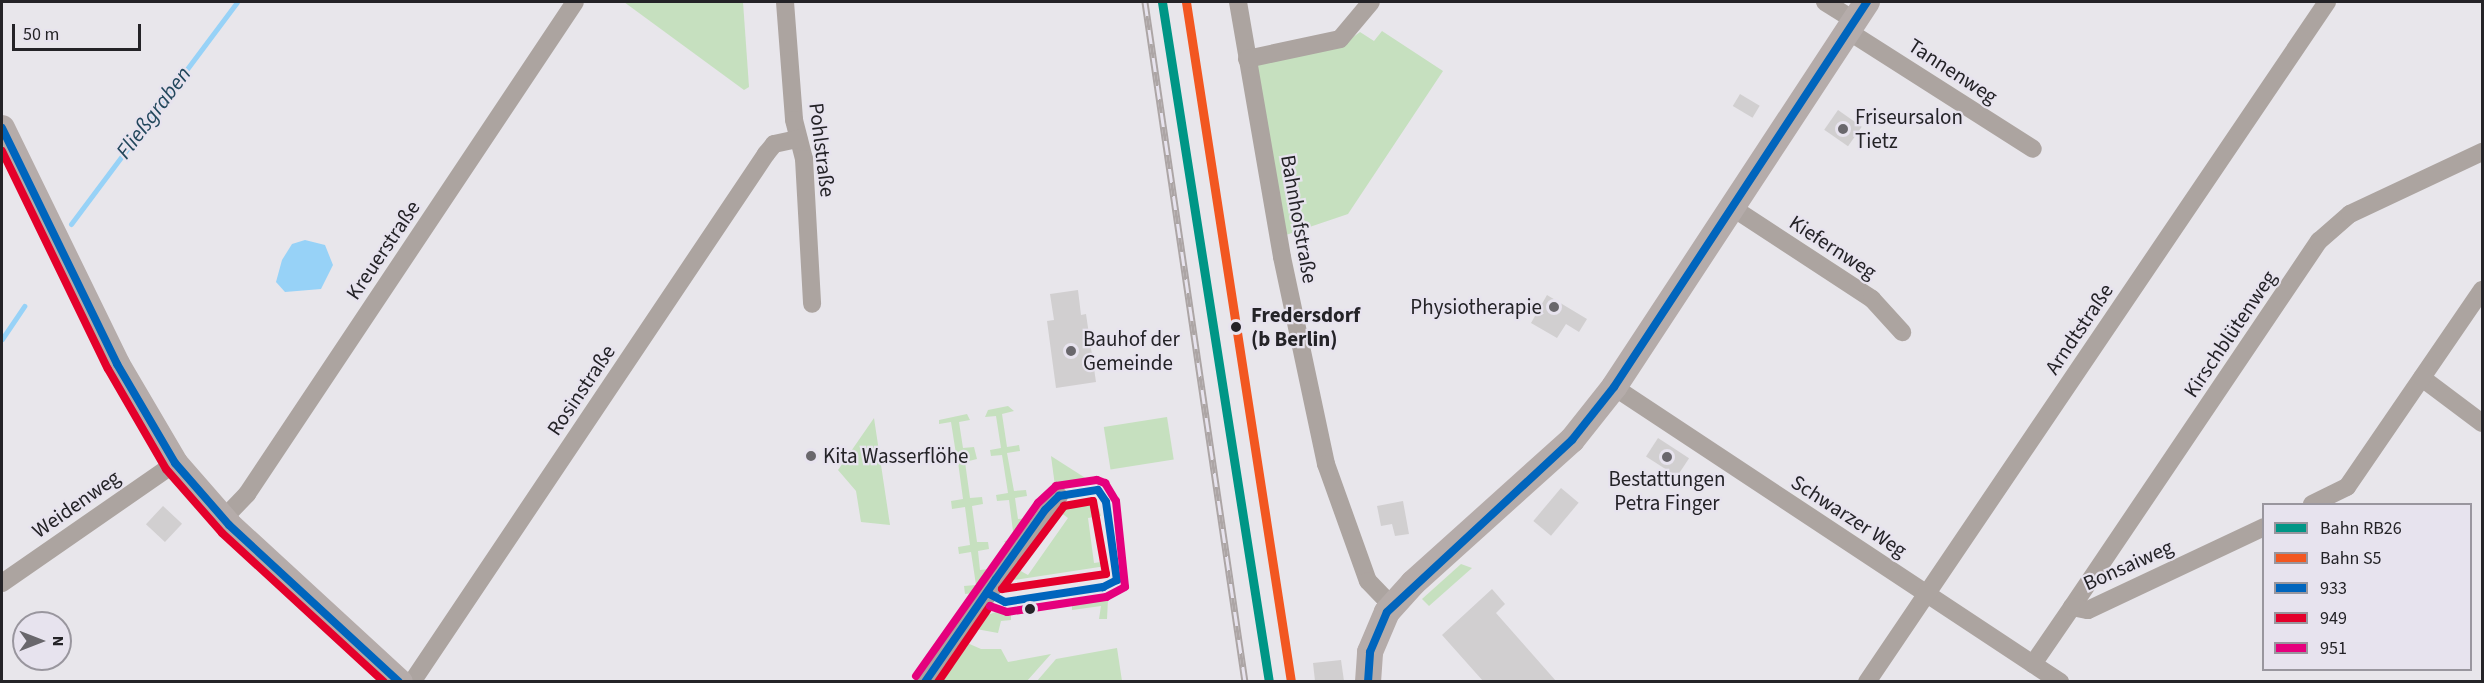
<!DOCTYPE html>
<html>
<head>
<meta charset="utf-8">
<style>
	body { margin:0 }
	#map { position:relative; width:2484px; height:683px; overflow:hidden; background:#e8e6eb; font-family:"Source Sans 3",sans-serif }
	div>[style] { position:absolute }
	.green>* { inset:0; background:#c6e0bf; transform-origin:0 0 }
	.water>* { inset:0; background:#97d2f7 }
	.stream>* { height:5px; margin:-2.5px; padding:0 2.5px; transform-origin:2.5px; border-radius:2.5px; background:#97d2f7 }
	.building>* { inset:0; background:#d1cfd0; transform-origin:0 0 }
	.street>* { height:18px; margin:-9px; padding:0 9px; transform-origin:9px; border-radius:9px; background:#aca4a0 }
	.secondary>* { height:26px; margin:-13px; padding:0 13px; transform-origin:13px; border-radius:13px; background:#b5acaa }
	.rail>* { height:7px; margin-top:-3.5px; transform-origin:0; background:repeating-linear-gradient(90deg,#e7e3ee 0 14px,#aca5a5 0 28px); box-sizing:border-box; border-block:2px solid #aca5a5 }
	.bus-1>* { height:8px; margin:-4px; padding:0 4px; transform-origin:4px; border-radius:4px; background:#0065bd }
	.bus-2>* { height:8px; margin:-4px; padding:0 4px; transform-origin:4px; border-radius:4px; background:#e4002b }
	.bus-3>* { height:8px; margin:-4px; padding:0 4px; transform-origin:4px; border-radius:4px; background:#e5007d }
	.rail-1>* { height:9px; margin:-4.5px; padding:0 4.5px; transform-origin:4.5px; border-radius:4.5px; background:#009686 }
	.rail-2>* { height:9px; margin:-4.5px; padding:0 4.5px; transform-origin:4.5px; border-radius:4.5px; background:#f25721 }
	.dots>* { width:16px; height:16px; translate:-50% -50%; box-sizing:border-box; border:3px solid #e7e3ee; border-radius:50% }
	span { translate:-50% -50%; white-space:nowrap; text-align:center; line-height:1.15; -webkit-text-stroke:4.5px #e7e3ee; paint-order:stroke }
	.street-label { font-size:21px; color:#242327 }
	.poi-label { font-size:21px; color:#242327 }
	.left { translate:0 -50%; text-align:left }
	.right { translate:-100% -50%; text-align:right }
	.stop-label { font-size:21px; color:#242327; font-weight:700 }
	.water-label { font-size:22px; color:#22475c; font-style:italic }
	.frame { position:absolute; inset:0; border:3px solid #242327; pointer-events:none }
	.legend { position:absolute; left:2262px; top:503px; width:210px; height:168px; box-sizing:border-box; background:#e7e3ee; border:2px solid #99969e; margin:0; padding:8px 10px; list-style:none; font-size:18px; color:#242327 }
	.legend li { display:flex; align-items:center; gap:12px; height:30px }
	.legend b { width:30px; border:2px solid #99969e }
	.north { position:absolute; left:12px; top:611px; width:60px; height:60px; box-sizing:border-box; background:#e7e3ee; border:2px solid #99969e; border-radius:50%; rotate:90deg; font-size:16px; font-weight:700; line-height:24px; text-align:center; color:#242327 }
	.north::after { content:''; display:block; margin:auto; width:21px; height:27px; background:#69676c; clip-path:polygon(50% 0,100% 100%,50% 72%,0 100%) }
	.scale { position:absolute; left:12px; top:24px; width:129px; height:27px; box-sizing:border-box; border:3px solid #242327; border-top:0; padding-left:8px; font-size:18px; line-height:21px; white-space:nowrap; color:#242327; -webkit-text-stroke:4px #e7e3ee; paint-order:stroke }
</style>
</head>
<body>
<div id="map">
	<div class="green">
		<div style="clip-path:polygon(624px 2px,743px 2px,749px 87px,744px 90px)"></div>
		<div style="clip-path:polygon(1382px 31px,1443px 71px,1348px 214px,1283px 236px,1257px 65px,1349px 40px,1360px 32px,1374px 41px)"></div>
		<div style="clip-path:polygon(1008px 406px,1014px 411px,1002px 414px,1007px 447px,1019px 445px,1020px 451px,1007px 453px,1014px 491px,1026px 490px,1027px 496px,1015px 498px,1018px 519px,1030px 518px,1011px 546px,1008px 546px,1004px 541px,1014px 539px,1009px 500px,997px 501px,996px 495px,1008px 493px,1002px 455px,991px 456px,990px 450px,1001px 448px,996px 416px,985px 417px,988px 410px)"></div>
		<div style="clip-path:polygon(967px 414px,970px 420px,959px 422px,963px 448px,974px 447px,977px 459px,965px 462px,970px 498px,982px 497px,983px 504px,972px 506px,977px 542px,988px 542px,989px 549px,978px 551px,980px 570px,989px 569px,989px 574px,973px 593px,965px 594px,964px 586px,976px 585px,971px 552px,959px 554px,958px 547px,970px 545px,965px 507px,952px 509px,951px 501px,963px 499px,958px 462px,945px 463px,944px 456px,956px 454px,951px 422px,939px 424px,939px 420px)"></div>
		<div style="left:1167px;top:417px;width:43px;height:64px;rotate:81deg"></div>
		<div style="clip-path:polygon(874px 418px,890px 525px,861px 522px,856px 491px,838px 470px)"></div>
		<div style="clip-path:polygon(1051px 456px,1087px 479px,1087px 482px,1055px 486px)"></div>
		<div style="clip-path:polygon(1083px 500px,1099px 509px,1101px 516px,1088px 518px,1094px 563px,1108px 561px,1106px 566px,1007px 581px,1015px 568px,1028px 575px,1068px 518px,1056px 509px)"></div>
		<div style="clip-path:polygon(1461px 564px,1472px 568px,1429px 606px,1422px 599px)"></div>
		<div style="clip-path:polygon(1108px 599px,1107px 619px,1099px 619px,1101px 606px,1072px 610px,1072px 605px)"></div>
		<div style="clip-path:polygon(1002px 610px,1011px 612px,1011px 620px,1001px 621px,998px 633px,976px 629px,984px 616px)"></div>
		<div style="clip-path:polygon(965px 642px,981px 649px,1001px 649px,1008px 662px,1051px 654px,1027px 681px,936px 682px)"></div>
		<div style="clip-path:polygon(1117px 648px,1122px 681px,1037px 681px,1056px 659px)"></div>
	</div>
	<div class="water">
		<div style="clip-path:polygon(305px 240px,325px 245px,333px 265px,321px 289px,285px 292px,276px 282px,282px 260px,292px 244px)"></div>
	</div>
	<div class="stream">
		<div style="left:71px;top:224px;width:277px;rotate:-53.2deg"></div>
		<div style="left:2px;top:339px;width:40px;rotate:-56deg"></div>
	</div>
	<div class="building">
		<div style="left:1740px;top:94px;width:23px;height:14px;rotate:31deg"></div>
		<div style="left:1838px;top:110px;width:29px;height:24px;rotate:35deg"></div>
		<div style="clip-path:polygon(1078px 290px,1081px 315px,1086px 314px,1096px 382px,1056px 388px,1047px 321px,1054px 320px,1050px 294px)"></div>
		<div style="clip-path:polygon(1547px 295px,1587px 319px,1579px 332px,1566px 324px,1557px 338px,1531px 323px)"></div>
		<div style="left:1658px;top:438px;width:37px;height:22px;rotate:33deg"></div>
		<div style="left:1561px;top:488px;width:23px;height:43px;rotate:40deg"></div>
		<div style="clip-path:polygon(1403px 501px,1409px 534px,1395px 536px,1392px 524px,1381px 526px,1377px 506px)"></div>
		<div style="left:163px;top:506px;width:26px;height:25px;rotate:43deg"></div>
		<div style="clip-path:polygon(1492px 589px,1505px 604px,1496px 613px,1556px 681px,1483px 681px,1442px 635px)"></div>
		<div style="clip-path:polygon(1341px 660px,1344px 681px,1315px 681px,1313px 663px)"></div>
	</div>
	<div class="street">
		<div style="left:785px;top:2px;width:118px;rotate:85.6deg"></div>
		<div style="left:794px;top:120px;width:40px;rotate:75.6deg"></div>
		<div style="left:804px;top:159px;width:145px;rotate:86.8deg"></div>
		<div style="left:1238px;top:2px;width:259px;rotate:80.2deg"></div>
		<div style="left:1282px;top:257px;width:212px;rotate:78deg"></div>
		<div style="left:1326px;top:464px;width:124px;rotate:70.3deg"></div>
		<div style="left:1368px;top:581px;width:35px;rotate:46deg"></div>
		<div style="left:1825px;top:2px;width:36px;rotate:32deg"></div>
		<div style="left:1848px;top:31px;width:219px;rotate:32.5deg"></div>
		<div style="left:1247px;top:59px;width:95px;rotate:-12.1deg"></div>
		<div style="left:1340px;top:39px;width:48px;rotate:-50deg"></div>
		<div style="left:1733px;top:208px;width:166px;rotate:33.2deg"></div>
		<div style="left:1872px;top:299px;width:45px;rotate:47.7deg"></div>
		<div style="left:2422px;top:378px;width:75px;rotate:36.9deg"></div>
		<div style="left:1614px;top:387px;width:535px;rotate:33.48deg"></div>
		<div style="left:2312px;top:504px;width:39px;rotate:-26deg"></div>
		<div style="left:2347px;top:487px;width:239px;rotate:-55.6deg"></div>
		<div style="left:223px;top:519px;width:35px;rotate:-46deg"></div>
		<div style="left:247px;top:494px;width:591px;rotate:-56.31deg"></div>
		<div style="left:2px;top:583px;width:211px;rotate:-34.7deg"></div>
		<div style="left:2072px;top:607px;width:442px;rotate:-56deg"></div>
		<div style="left:2319px;top:241px;width:41px;rotate:-41.1deg"></div>
		<div style="left:2350px;top:214px;width:146px;rotate:-25.2deg"></div>
		<div style="left:2033px;top:664px;width:69px;rotate:-55.6deg"></div>
		<div style="left:2072px;top:607px;width:16px;rotate:11deg"></div>
		<div style="left:2088px;top:610px;width:195px;rotate:-25.2deg"></div>
		<div style="left:412px;top:682px;width:636px;rotate:-56.16deg"></div>
		<div style="left:766px;top:154px;width:13px;rotate:-51deg"></div>
		<div style="left:774px;top:144px;width:25px;rotate:-12deg"></div>
		<div style="left:925px;top:682px;width:229px;rotate:-54.2deg"></div>
		<div style="left:1867px;top:682px;width:821px;rotate:-55.92deg"></div>
	</div>
	<div class="secondary">
		<div style="left:2px;top:128px;width:263px;rotate:64deg"></div>
		<div style="left:117px;top:364px;width:115px;rotate:59.6deg"></div>
		<div style="left:175px;top:463px;width:82px;rotate:48.9deg"></div>
		<div style="left:229px;top:525px;width:232px;rotate:42.6deg"></div>
		<div style="left:1368px;top:682px;width:30px;rotate:-86deg"></div>
		<div style="left:1370px;top:652px;width:43px;rotate:-67deg"></div>
		<div style="left:1387px;top:612px;width:39px;rotate:-48deg"></div>
		<div style="left:1413px;top:583px;width:214px;rotate:-42deg"></div>
		<div style="left:1572px;top:440px;width:68px;rotate:-51.6deg"></div>
		<div style="left:1614px;top:387px;width:461px;rotate:-56.7deg"></div>
	</div>
	<div class="rail">
		<div style="left:1145px;top:2px;width:687px;rotate:81.63deg"></div>
	</div>
	<div class="bus-1">
		<div style="left:2px;top:128px;width:263px;rotate:64deg"></div>
		<div style="left:117px;top:364px;width:115px;rotate:59.6deg"></div>
		<div style="left:175px;top:463px;width:82px;rotate:48.9deg"></div>
		<div style="left:229px;top:525px;width:231px;rotate:42.7deg"></div>
		<div style="left:925px;top:682px;width:125px;rotate:-55.4deg"></div>
		<div style="left:996px;top:579px;width:85px;rotate:-54.6deg"></div>
		<div style="left:1045px;top:510px;width:20px;rotate:-45deg"></div>
		<div style="left:1059px;top:496px;width:39px;rotate:-9deg"></div>
		<div style="left:1098px;top:490px;width:14px;rotate:56deg"></div>
		<div style="left:1106px;top:502px;width:79px;rotate:82deg"></div>
		<div style="left:1117px;top:580px;width:16px;rotate:153deg"></div>
		<div style="left:1103px;top:587px;width:99px;rotate:171.3deg"></div>
		<div style="left:1005px;top:602px;width:20px;rotate:-153deg"></div>
		<div style="left:1368px;top:682px;width:30px;rotate:-86deg"></div>
		<div style="left:1370px;top:652px;width:43px;rotate:-67deg"></div>
		<div style="left:1387px;top:612px;width:253px;rotate:-42.9deg"></div>
		<div style="left:1572px;top:440px;width:68px;rotate:-51.6deg"></div>
		<div style="left:1614px;top:387px;width:461px;rotate:-56.7deg"></div>
	</div>
	<div class="bus-2">
		<div style="left:2px;top:151px;width:242px;rotate:64.1deg"></div>
		<div style="left:108px;top:369px;width:116px;rotate:59.9deg"></div>
		<div style="left:166px;top:469px;width:85px;rotate:48.8deg"></div>
		<div style="left:222px;top:533px;width:220px;rotate:42.6deg"></div>
		<div style="left:1093px;top:501px;width:74px;rotate:79.9deg"></div>
		<div style="left:1106px;top:574px;width:105px;rotate:171.8deg"></div>
		<div style="left:1002px;top:589px;width:104px;rotate:-53.2deg"></div>
		<div style="left:1064px;top:506px;width:29px;rotate:-10deg"></div>
		<div style="left:938px;top:682px;width:92px;rotate:-55.6deg"></div>
	</div>
	<div class="bus-3">
		<div style="left:916px;top:676px;width:212px;rotate:-54.8deg"></div>
		<div style="left:1038px;top:503px;width:25px;rotate:-43deg"></div>
		<div style="left:1056px;top:486px;width:41px;rotate:-8.3deg"></div>
		<div style="left:1097px;top:480px;width:9px;rotate:21deg"></div>
		<div style="left:1105px;top:483px;width:21px;rotate:59deg"></div>
		<div style="left:1116px;top:501px;width:86px;rotate:84deg"></div>
		<div style="left:1125px;top:587px;width:21px;rotate:152deg"></div>
		<div style="left:1106px;top:597px;width:100px;rotate:171.4deg"></div>
		<div style="left:1007px;top:612px;width:18px;rotate:-161deg"></div>
	</div>
	<div class="rail-1">
		<div style="left:1162px;top:2px;width:688px;rotate:81.06deg"></div>
	</div>
	<div class="rail-2">
		<div style="left:1186px;top:2px;width:688px;rotate:81.22deg"></div>
	</div>
	<div class="dots">
		<div style="left:1843px;top:129px;background:#69676c"></div>
		<div style="left:1554px;top:307px;background:#69676c"></div>
		<div style="left:1236px;top:327px;background:#242327"></div>
		<div style="left:1071px;top:351px;background:#69676c"></div>
		<div style="left:811px;top:456px;background:#69676c"></div>
		<div style="left:1667px;top:457px;background:#69676c"></div>
		<div style="left:1030px;top:609px;background:#242327"></div>
	</div>
	<div class="street-label">
		<span style="left:1953px;top:71px;rotate:33deg">Tannenweg</span>
		<span style="left:822px;top:150px;rotate:83deg">Pohlstraße</span>
		<span style="left:1299px;top:219px;rotate:80deg">Bahnhofstraße</span>
		<span style="left:1833px;top:247px;rotate:33deg">Kiefernweg</span>
		<span style="left:383px;top:250px;rotate:-56deg">Kreuerstraße</span>
		<span style="left:2079px;top:329px;rotate:-56deg">Arndtstraße</span>
		<span style="left:2230px;top:334px;rotate:-56deg">Kirschblütenweg</span>
		<span style="left:581px;top:390px;rotate:-56deg">Rosinstraße</span>
		<span style="left:76px;top:504px;rotate:-35deg">Weidenweg</span>
		<span style="left:1849px;top:516px;rotate:33deg">Schwarzer Weg</span>
		<span style="left:2128px;top:565px;rotate:-24deg">Bonsaiweg</span>
	</div>
	<div class="poi-label">
		<span class="left" style="left:1855px;top:129px">Friseursalon<br>Tietz</span>
		<span class="right" style="left:1542px;top:307px">Physiotherapie</span>
		<span class="left" style="left:1083px;top:351px">Bauhof der<br>Gemeinde</span>
		<span class="left" style="left:823px;top:456px">Kita Wasserflöhe</span>
		<span style="left:1667px;top:491px">Bestattungen<br>Petra Finger</span>
	</div>
	<div class="stop-label">
		<span class="left" style="left:1251px;top:327px">Fredersdorf<br>(b Berlin)</span>
	</div>
	<div class="water-label">
		<span style="left:154px;top:113px;rotate:-53deg">Fließgraben</span>
	</div>
	<div class="frame"></div>
	<ul class="legend">
	<li><b style="height:8px;background:#009686"></b>Bahn RB26</li>
	<li><b style="height:8px;background:#f25721"></b>Bahn S5</li>
	<li><b style="height:8px;background:#0065bd"></b>933</li>
	<li><b style="height:8px;background:#e4002b"></b>949</li>
	<li><b style="height:8px;background:#e5007d"></b>951</li>
	</ul>
	<div class="north">N</div>
	<div class="scale">50 m</div>
</div>
</body>
</html>
